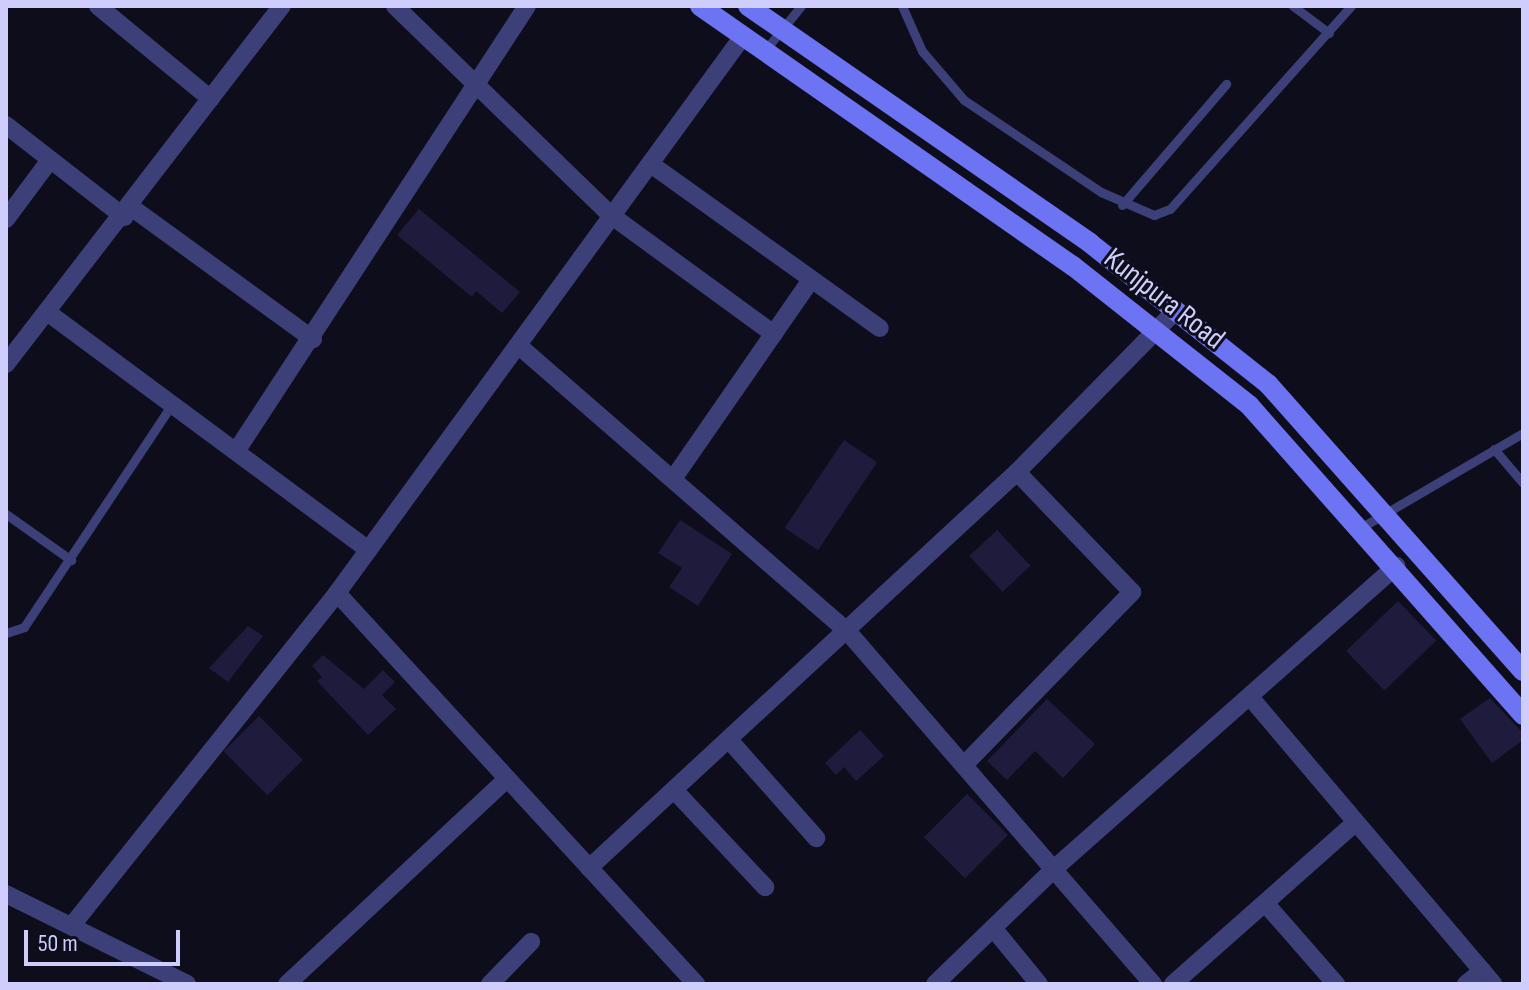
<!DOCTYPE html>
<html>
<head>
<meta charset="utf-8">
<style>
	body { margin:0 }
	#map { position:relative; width:1529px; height:990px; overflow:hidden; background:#0e0d1c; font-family:"Sofia Sans Condensed",sans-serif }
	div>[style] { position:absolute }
	.building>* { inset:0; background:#1f1b3c; transform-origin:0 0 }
	.lane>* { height:9px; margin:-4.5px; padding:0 4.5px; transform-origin:4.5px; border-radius:4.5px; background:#3c3f78 }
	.street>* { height:18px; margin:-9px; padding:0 9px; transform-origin:9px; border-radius:9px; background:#3c3f78 }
	.secondary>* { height:20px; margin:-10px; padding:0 10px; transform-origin:10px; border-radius:10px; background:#6c74f3 }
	span { translate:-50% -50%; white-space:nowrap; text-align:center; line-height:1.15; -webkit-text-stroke:6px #0e0d1c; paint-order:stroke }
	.street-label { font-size:30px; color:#cecdfb }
	.frame { position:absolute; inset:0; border:8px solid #cecdfb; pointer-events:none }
	.scale { position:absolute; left:24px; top:930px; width:156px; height:36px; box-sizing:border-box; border:4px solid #cecdfb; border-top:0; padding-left:10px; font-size:24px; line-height:28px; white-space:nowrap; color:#cecdfb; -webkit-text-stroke:6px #0e0d1c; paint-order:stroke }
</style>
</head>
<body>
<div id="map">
	<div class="building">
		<div style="clip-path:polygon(419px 209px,520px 292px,502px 313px,476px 291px,472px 297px,397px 235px)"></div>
		<div style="left:844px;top:440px;width:40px;height:106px;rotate:34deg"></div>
		<div style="clip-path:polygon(680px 520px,732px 554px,698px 606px,669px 587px,682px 568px,658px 553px)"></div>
		<div style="left:997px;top:530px;width:49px;height:38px;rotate:47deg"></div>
		<div style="left:1398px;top:601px;width:55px;height:72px;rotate:46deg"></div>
		<div style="clip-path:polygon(248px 626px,263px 636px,228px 682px,209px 668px)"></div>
		<div style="clip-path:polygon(323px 655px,364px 689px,383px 670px,395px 682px,382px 695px,396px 709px,368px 735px,317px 681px,322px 677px,312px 666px)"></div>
		<div style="clip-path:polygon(1490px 698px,1523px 733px,1523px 740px,1492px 763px,1460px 719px)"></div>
		<div style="clip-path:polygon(1047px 699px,1095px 744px,1063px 778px,1035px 751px,1007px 780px,987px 761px)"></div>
		<div style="left:259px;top:716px;width:62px;height:50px;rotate:45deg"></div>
		<div style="clip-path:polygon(860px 730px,884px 756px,856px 781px,844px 767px,836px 775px,825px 763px)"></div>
		<div style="left:967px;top:794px;width:58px;height:61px;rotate:45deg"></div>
	</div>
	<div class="lane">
		<div style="left:902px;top:6px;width:49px;rotate:66deg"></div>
		<div style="left:922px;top:51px;width:65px;rotate:49.4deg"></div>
		<div style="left:964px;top:100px;width:165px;rotate:33.9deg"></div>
		<div style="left:1101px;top:192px;width:58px;rotate:23.5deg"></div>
		<div style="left:1154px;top:215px;width:17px;rotate:-21deg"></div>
		<div style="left:1170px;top:209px;width:272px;rotate:-48.3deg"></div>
		<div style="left:1293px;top:6px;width:45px;rotate:36.9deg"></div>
		<div style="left:766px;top:49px;width:55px;rotate:-50.9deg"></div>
		<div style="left:1122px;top:205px;width:160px;rotate:-49.3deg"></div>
		<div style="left:1494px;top:449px;width:45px;rotate:49.5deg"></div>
		<div style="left:6px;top:514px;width:80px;rotate:35.3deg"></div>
		<div style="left:1362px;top:527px;width:186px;rotate:-30.3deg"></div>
		<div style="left:6px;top:633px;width:19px;rotate:-18deg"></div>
		<div style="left:24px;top:627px;width:268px;rotate:-56.4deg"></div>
	</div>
	<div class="street">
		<div style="left:98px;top:6px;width:146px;rotate:39.5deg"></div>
		<div style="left:395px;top:6px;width:302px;rotate:44.1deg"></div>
		<div style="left:612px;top:216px;width:200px;rotate:36.1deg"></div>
		<div style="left:6px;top:125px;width:150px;rotate:37.9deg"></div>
		<div style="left:652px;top:165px;width:280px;rotate:35.6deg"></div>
		<div style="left:131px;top:207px;width:225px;rotate:36deg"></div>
		<div style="left:6px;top:219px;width:74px;rotate:-53.3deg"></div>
		<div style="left:47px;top:312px;width:400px;rotate:36.5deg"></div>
		<div style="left:519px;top:346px;width:436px;rotate:41deg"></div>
		<div style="left:848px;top:632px;width:466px;rotate:49.1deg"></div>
		<div style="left:6px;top:364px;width:452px;rotate:-52.4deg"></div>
		<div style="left:237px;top:450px;width:530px;rotate:-56.85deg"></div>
		<div style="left:673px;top:479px;width:242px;rotate:-55.3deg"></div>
		<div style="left:337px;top:593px;width:531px;rotate:47.44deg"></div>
		<div style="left:1250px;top:697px;width:376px;rotate:49.7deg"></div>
		<div style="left:730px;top:741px;width:130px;rotate:48.4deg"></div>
		<div style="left:965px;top:764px;width:240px;rotate:-45.8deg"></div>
		<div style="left:1132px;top:592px;width:166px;rotate:-133.8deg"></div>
		<div style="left:675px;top:791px;width:132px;rotate:46.8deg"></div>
		<div style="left:589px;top:868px;width:583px;rotate:-42.78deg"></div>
		<div style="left:1017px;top:472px;width:227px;rotate:-45.5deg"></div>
		<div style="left:6px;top:894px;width:202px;rotate:26.4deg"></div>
		<div style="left:1265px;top:903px;width:108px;rotate:48.8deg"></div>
		<div style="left:73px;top:924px;width:423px;rotate:-51.4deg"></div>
		<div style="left:337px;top:593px;width:689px;rotate:-53.91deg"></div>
		<div style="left:993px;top:928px;width:72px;rotate:50.6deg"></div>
		<div style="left:287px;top:984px;width:301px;rotate:-43deg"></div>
		<div style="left:490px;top:984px;width:59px;rotate:-45.7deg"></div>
		<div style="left:935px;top:984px;width:167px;rotate:-44deg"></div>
		<div style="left:1055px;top:868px;width:456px;rotate:-41.5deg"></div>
		<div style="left:1173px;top:984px;width:244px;rotate:-41.5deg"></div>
		<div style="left:1466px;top:984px;width:21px;rotate:-39deg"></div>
	</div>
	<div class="secondary">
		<div style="left:700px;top:6px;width:455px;rotate:34.9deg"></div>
		<div style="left:1073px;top:266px;width:224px;rotate:38.3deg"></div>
		<div style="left:1249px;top:405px;width:414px;rotate:48.5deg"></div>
		<div style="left:748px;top:6px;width:416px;rotate:34.7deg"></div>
		<div style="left:1090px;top:243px;width:227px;rotate:38.4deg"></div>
		<div style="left:1268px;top:384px;width:384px;rotate:48.4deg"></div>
	</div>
	<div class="street-label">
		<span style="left:1164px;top:299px;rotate:38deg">Kunjpura Road</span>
	</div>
	<div class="frame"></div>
	<div class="scale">50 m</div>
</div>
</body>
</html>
